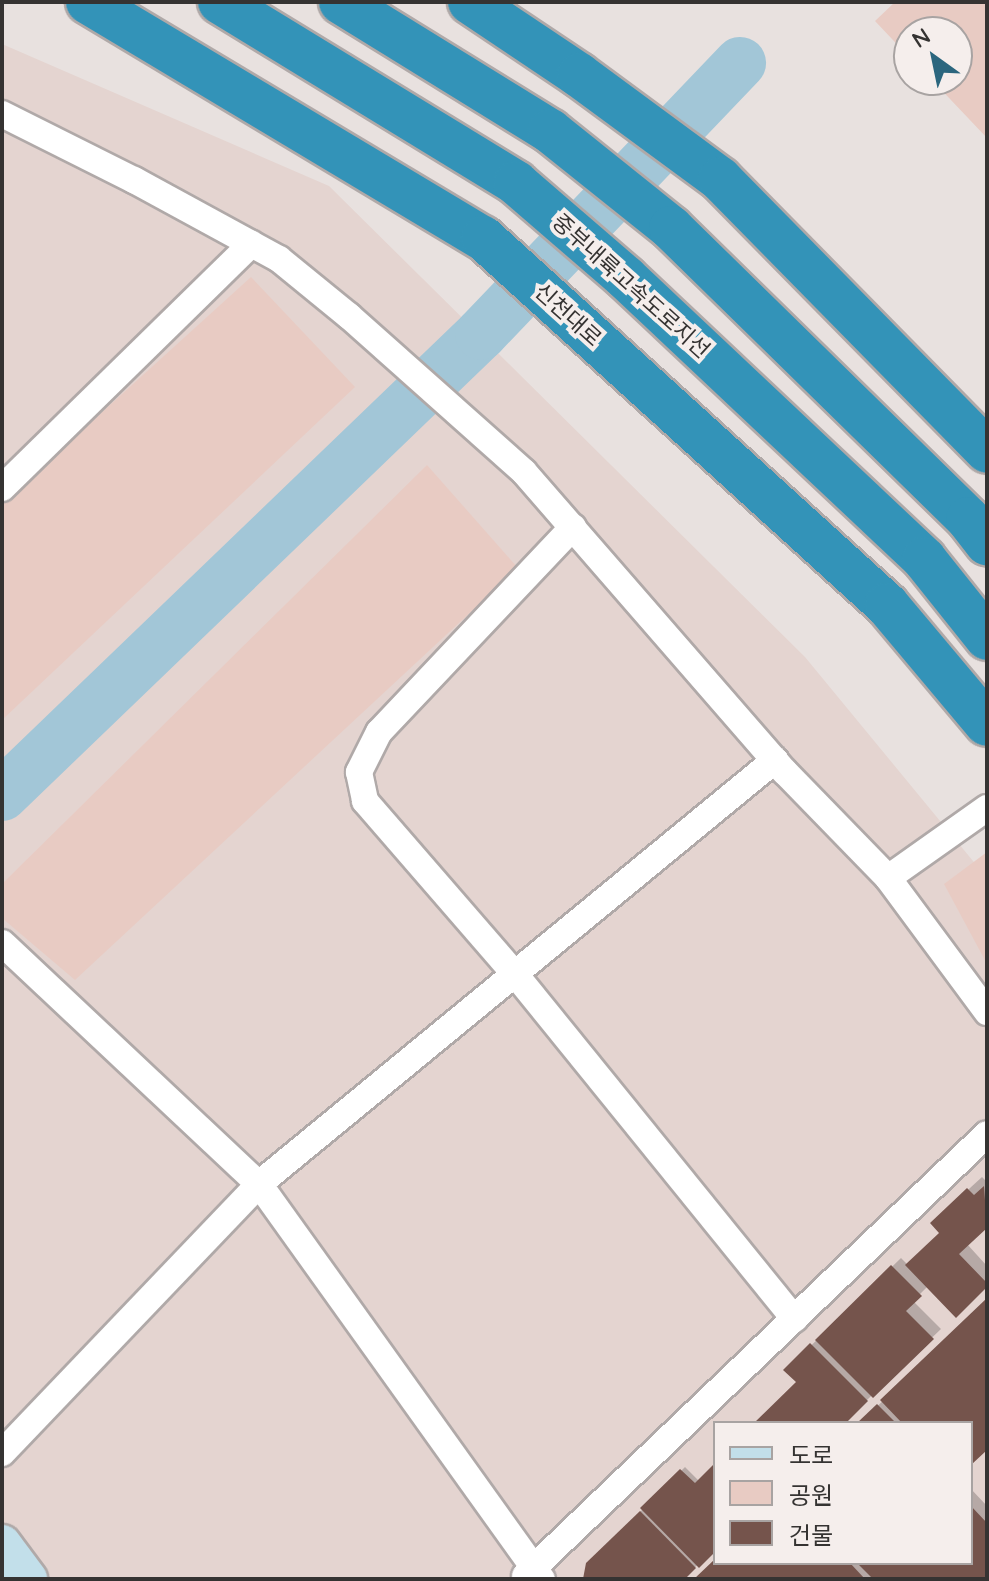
<!DOCTYPE html>
<html>
<head>
<meta charset="utf-8">
<style>
	body { margin:0 }
	#map { position:relative; width:989px; height:1581px; overflow:hidden; background:#e8e1df; font-family:Quicksand,"Noto Sans KR",sans-serif }
	div>[style] { position:absolute }
	.built>* { inset:0; background:#e4d4d0 }
	.green>* { inset:0; background:#e8cbc3 }
	.shadow>* { inset:0; background:#0003 }
	.river>* { height:52px; margin:-26px; padding:0 26px; transform-origin:26px; border-radius:26px; background:#a2c6d7 }
	.building>* { inset:0; background:#75544c }
	.roads { filter:drop-shadow(2px 0 #b0a9a8) drop-shadow(-2px 0 #b0a9a8) drop-shadow(0 2px #b0a9a8) drop-shadow(0 -2px #b0a9a8) }
	.street>* { height:26px; margin:-13px; padding:0 13px; transform-origin:13px; border-radius:13px; background:#fff }
	.secondary>* { height:38px; margin:-19px; padding:0 19px; transform-origin:19px; border-radius:19px; background:#c2dfea }
	.highway>* { height:44px; margin:-22px; padding:0 22px; transform-origin:22px; border-radius:22px; background:#3393b8 }
	span { translate:-50% -50%; white-space:nowrap; text-align:center; line-height:1.15; -webkit-text-stroke:8px #f5eeec; paint-order:stroke }
	.street-label { font-size:22px; color:#353332 }
	.frame { position:absolute; inset:0; border:4px solid #353332; pointer-events:none }
	.legend { position:absolute; left:713px; top:1421px; width:260px; height:144px; box-sizing:border-box; background:#f5eeec; border:2px solid #a8a3a2; margin:0; padding:10px 14px; list-style:none; font-size:24px; color:#353332 }
	.legend li { display:flex; align-items:center; gap:16px; height:40px }
	.legend b { width:40px; border:2px solid #a8a3a2 }
	.north { position:absolute; left:893px; top:16px; width:80px; height:80px; box-sizing:border-box; background:#f5eeec; border:2px solid #a8a3a2; border-radius:50%; rotate:327deg; font-size:22px; font-weight:700; line-height:32px; text-align:center; color:#353332 }
	.north::after { content:''; display:block; margin:auto; width:28px; height:36px; background:#2b667e; clip-path:polygon(50% 0,100% 100%,50% 72%,0 100%) }
</style>
</head>
<body>
<div id="map">
	<div class="built">
		<div style="clip-path:polygon(evenodd,2px 44px,329px 186px,805px 657px,987px 878px,987px 1579px,2px 1579px,2px 44px,715px 1423px,971px 1423px,971px 1563px,715px 1563px,715px 1423px)"></div>
	</div>
	<div class="green">
		<div style="clip-path:polygon(895px 2px,987px 2px,987px 138px,932px 80px,957px 80px,957px 32px,909px 32px,909px 57px,875px 21px)"></div>
		<div style="clip-path:polygon(251px 277px,355px 387px,2px 720px,2px 503px)"></div>
		<div style="clip-path:polygon(427px 465px,518px 568px,75px 980px,2px 918px,2px 884px)"></div>
		<div style="clip-path:polygon(987px 852px,987px 964px,944px 884px)"></div>
	</div>
	<div class="shadow">
		<div style="clip-path:polygon(982px 1177px,987px 1182px,987px 1225px,967px 1244px,987px 1266px,987px 1284px,928px 1286px,913px 1301px,941px 1329px,843px 1423px,757px 1423px,798px 1382px,786px 1370px,901px 1258px,908px 1265px,942px 1233px,946px 1210px)"></div>
		<div style="clip-path:polygon(987px 1300px,987px 1447px,971px 1463px,971px 1423px,860px 1423px)"></div>
		<div style="clip-path:polygon(715px 1465px,715px 1549px,682px 1579px,585px 1579px,588px 1564px,685px 1467px,699px 1481px)"></div>
		<div style="clip-path:polygon(971px 1489px,987px 1506px,987px 1573px,980px 1579px,697px 1579px,715px 1561px,971px 1563px)"></div>
	</div>
	<div class="river">
		<div style="left:2px;top:795px;width:665px;rotate:-43.9deg"></div>
		<div style="left:481px;top:334px;width:375px;rotate:-46.3deg"></div>
	</div>
	<div class="building">
		<div style="clip-path:polygon(984px 1186px,987px 1228px,959px 1254px,987px 1283px,987px 1287px,956px 1318px,905px 1265px,939px 1233px,930px 1223px,967px 1188px,974px 1195px)"></div>
		<div style="clip-path:polygon(891px 1265px,922px 1296px,906px 1311px,934px 1339px,873px 1398px,815px 1340px)"></div>
		<div style="clip-path:polygon(987px 1298px,987px 1450px,971px 1465px,971px 1423px,902px 1423px,880px 1400px)"></div>
		<div style="clip-path:polygon(810px 1343px,868px 1401px,846px 1423px,754px 1423px,796px 1382px,783px 1370px)"></div>
		<div style="clip-path:polygon(877px 1404px,896px 1423px,857px 1423px)"></div>
		<div style="clip-path:polygon(715px 1463px,715px 1552px,699px 1568px,640px 1508px,680px 1469px,695px 1483px)"></div>
		<div style="clip-path:polygon(971px 1506px,987px 1523px,987px 1575px,983px 1579px,873px 1579px,857px 1563px,971px 1563px)"></div>
		<div style="clip-path:polygon(640px 1511px,696px 1568px,685px 1579px,583px 1579px,586px 1563px)"></div>
		<div style="clip-path:polygon(715px 1559px,715px 1563px,850px 1563px,865px 1579px,694px 1579px)"></div>
	</div>
	<div class="roads">
		<div class="street">
			<div style="left:2px;top:114px;width:148px;rotate:26.6deg"></div>
			<div style="left:134px;top:180px;width:165px;rotate:28.6deg"></div>
			<div style="left:279px;top:259px;width:90px;rotate:39.2deg"></div>
			<div style="left:349px;top:316px;width:234px;rotate:41.7deg"></div>
			<div style="left:524px;top:472px;width:398px;rotate:49deg"></div>
			<div style="left:785px;top:772px;width:148px;rotate:45.8deg"></div>
			<div style="left:888px;top:878px;width:167px;rotate:53.5deg"></div>
			<div style="left:2px;top:488px;width:349px;rotate:-44.4deg"></div>
			<div style="left:573px;top:527px;width:282px;rotate:133.4deg"></div>
			<div style="left:379px;top:732px;width:45px;rotate:116.6deg"></div>
			<div style="left:359px;top:772px;width:30px;rotate:78deg"></div>
			<div style="left:365px;top:801px;width:229px;rotate:49.1deg"></div>
			<div style="left:515px;top:974px;width:444px;rotate:51deg"></div>
			<div style="left:888px;top:878px;width:121px;rotate:-35.3deg"></div>
			<div style="left:2px;top:943px;width:352px;rotate:43.2deg"></div>
			<div style="left:259px;top:1184px;width:486px;rotate:54.4deg"></div>
			<div style="left:2px;top:1453px;width:372px;rotate:-46.3deg"></div>
			<div style="left:259px;top:1184px;width:668px;rotate:-39.41deg"></div>
			<div style="left:525px;top:1576px;width:639px;rotate:-43.73deg"></div>
		</div>
		<div class="secondary">
			<div style="left:2px;top:1544px;width:44px;rotate:53.4deg"></div>
		</div>
		<div class="highway">
			<div style="left:88px;top:2px;width:460px;rotate:30.9deg"></div>
			<div style="left:483px;top:238px;width:546px;rotate:42.25deg"></div>
			<div style="left:887px;top:605px;width:155px;rotate:50deg"></div>
			<div style="left:220px;top:2px;width:347px;rotate:31.4deg"></div>
			<div style="left:516px;top:183px;width:145px;rotate:40.8deg"></div>
			<div style="left:626px;top:278px;width:410px;rotate:43.3deg"></div>
			<div style="left:924px;top:559px;width:101px;rotate:51.4deg"></div>
			<div style="left:341px;top:2px;width:246px;rotate:31.7deg"></div>
			<div style="left:550px;top:131px;width:155px;rotate:38.7deg"></div>
			<div style="left:671px;top:228px;width:416px;rotate:44.4deg"></div>
			<div style="left:968px;top:519px;width:31px;rotate:52deg"></div>
			<div style="left:470px;top:2px;width:131px;rotate:33.8deg"></div>
			<div style="left:579px;top:75px;width:175px;rotate:36.4deg"></div>
			<div style="left:720px;top:179px;width:381px;rotate:45.5deg"></div>
		</div>
	</div>
	<div class="street-label">
		<span style="left:631px;top:286px;rotate:42deg">중부내륙고속도로지선</span>
		<span style="left:568px;top:315px;rotate:42deg">신천대로</span>
	</div>
	<div class="frame"></div>
	<ul class="legend">
	<li><b style="height:10px;background:#c2dfea"></b>도로</li>
	<li><b style="height:22px;background:#e8cbc3"></b>공원</li>
	<li><b style="height:22px;background:#75544c"></b>건물</li>
	</ul>
	<div class="north">N</div>
</div>
</body>
</html>
